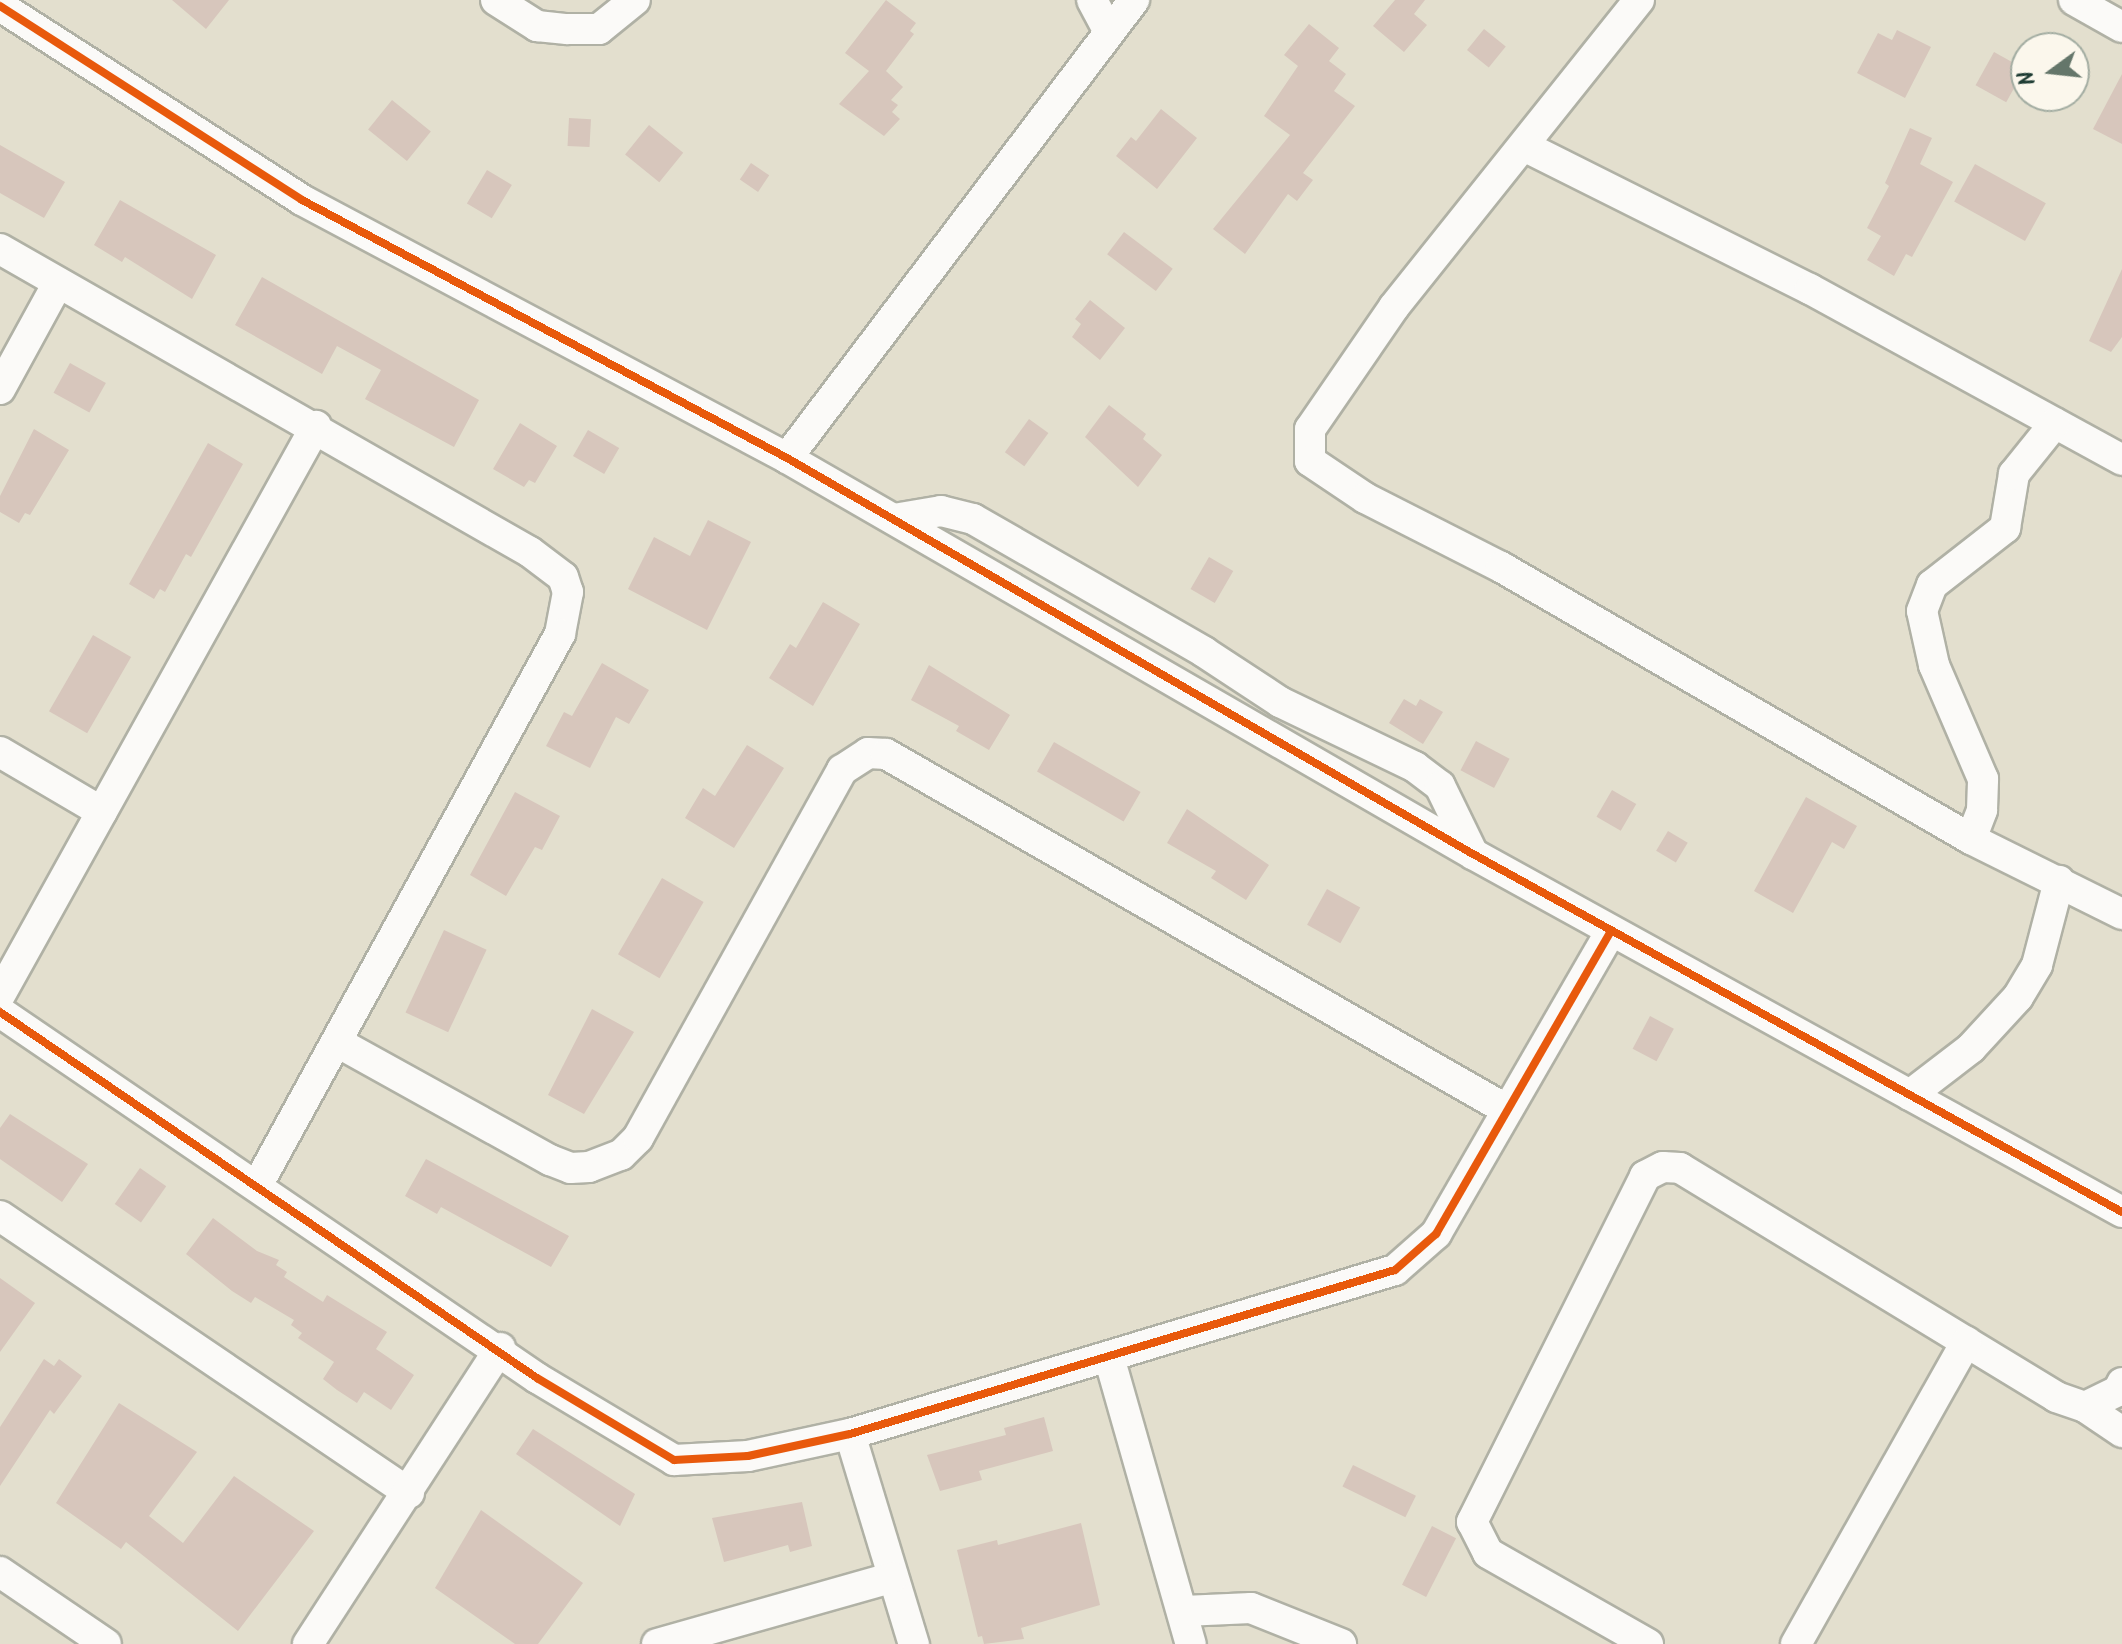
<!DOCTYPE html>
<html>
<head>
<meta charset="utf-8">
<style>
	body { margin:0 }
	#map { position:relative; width:2122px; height:1644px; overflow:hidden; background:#e3dfce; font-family:Kalam,sans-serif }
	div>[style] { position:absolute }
	.building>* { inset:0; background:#d7c6bc; transform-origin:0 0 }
	.roads { filter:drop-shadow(2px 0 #b0b1a5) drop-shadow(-2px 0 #b0b1a5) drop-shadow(0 2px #b0b1a5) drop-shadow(0 -2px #b0b1a5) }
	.minor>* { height:30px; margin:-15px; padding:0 15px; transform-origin:15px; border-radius:15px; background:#fbfaf8 }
	.cycleway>* { height:8px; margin:-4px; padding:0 4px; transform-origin:4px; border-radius:4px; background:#e8590c }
	span { translate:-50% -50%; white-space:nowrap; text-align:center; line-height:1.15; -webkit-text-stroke:6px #fbf7ec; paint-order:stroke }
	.north { position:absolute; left:2010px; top:32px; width:80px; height:80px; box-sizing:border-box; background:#fbf7ec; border:2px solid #a3ada2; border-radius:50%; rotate:255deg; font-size:22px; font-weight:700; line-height:32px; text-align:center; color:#1f3d34 }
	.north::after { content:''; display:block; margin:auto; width:28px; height:36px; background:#64766a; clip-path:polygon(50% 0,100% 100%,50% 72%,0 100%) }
</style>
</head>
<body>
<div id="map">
	<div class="building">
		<div style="clip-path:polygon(172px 0,229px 0,206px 29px)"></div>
		<div style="clip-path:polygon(886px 0,916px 23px,910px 31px,914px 34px,886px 71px,903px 87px,891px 100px,898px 105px,892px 112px,900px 119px,884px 136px,839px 104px,869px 71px,845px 53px)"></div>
		<div style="clip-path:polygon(1395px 0,1425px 0,1414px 14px,1427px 25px,1404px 52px,1373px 26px)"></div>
		<div style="clip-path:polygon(1309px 24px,1339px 48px,1329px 61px,1346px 74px,1334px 91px,1355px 106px,1303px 173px,1313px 180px,1297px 201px,1288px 194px,1245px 254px,1213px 229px,1290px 135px,1264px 116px,1298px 66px,1284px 55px)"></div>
		<div style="left:1484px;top:29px;width:28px;height:27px;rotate:39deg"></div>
		<div style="clip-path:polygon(1897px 30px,1931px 47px,1905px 98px,1857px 73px,1878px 33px,1892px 40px)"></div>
		<div style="left:1994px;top:52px;width:35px;height:38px;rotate:29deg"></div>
		<div style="clip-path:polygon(2122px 74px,2122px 144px,2093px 129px)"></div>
		<div style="left:392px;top:100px;width:50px;height:38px;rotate:39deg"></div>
		<div style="clip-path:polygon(1161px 109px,1197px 138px,1157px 189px,1116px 156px,1131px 137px,1136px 141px)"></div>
		<div style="left:569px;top:118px;width:22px;height:28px;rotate:3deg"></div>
		<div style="left:649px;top:125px;width:44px;height:38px;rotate:39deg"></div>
		<div style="clip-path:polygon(1910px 128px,1932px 138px,1920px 164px,1953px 182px,1912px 257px,1906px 254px,1894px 276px,1867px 260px,1881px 236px,1867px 228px,1889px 186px,1885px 183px)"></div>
		<div style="clip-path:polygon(0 145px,65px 182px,44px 218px,0 193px)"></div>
		<div style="left:751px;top:163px;width:22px;height:20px;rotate:34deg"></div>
		<div style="left:1975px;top:164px;width:81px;height:43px;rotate:29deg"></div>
		<div style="left:487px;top:170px;width:29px;height:39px;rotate:31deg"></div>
		<div style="clip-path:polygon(120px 200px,216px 255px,192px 299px,125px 257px,122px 262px,94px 245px)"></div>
		<div style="left:1124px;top:232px;width:61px;height:28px;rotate:37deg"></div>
		<div style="clip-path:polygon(2122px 269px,2122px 337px,2111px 352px,2089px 341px)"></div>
		<div style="clip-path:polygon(262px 277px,479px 400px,454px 447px,365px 399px,381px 370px,337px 346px,322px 374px,235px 325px)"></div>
		<div style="clip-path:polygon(1090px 300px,1125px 328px,1100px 360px,1072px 337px,1081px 324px,1075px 319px)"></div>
		<div style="left:70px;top:363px;width:41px;height:34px;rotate:29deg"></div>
		<div style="clip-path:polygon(1109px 405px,1146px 434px,1143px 439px,1162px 455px,1138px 487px,1085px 437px)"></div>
		<div style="left:1029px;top:419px;width:24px;height:41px;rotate:36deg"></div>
		<div style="clip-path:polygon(520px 423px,557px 446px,535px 483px,529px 480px,524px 487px,493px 469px)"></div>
		<div style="clip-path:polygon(34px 429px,69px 450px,30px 515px,25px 513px,19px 523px,0 512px,0 496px)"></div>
		<div style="left:588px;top:430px;width:36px;height:30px;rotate:30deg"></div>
		<div style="clip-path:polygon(208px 443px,243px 464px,191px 557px,186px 554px,165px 592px,160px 589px,154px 599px,129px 584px)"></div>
		<div style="clip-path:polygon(708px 520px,751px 542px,707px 630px,628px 589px,654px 537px,690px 556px)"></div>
		<div style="left:1209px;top:557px;width:28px;height:37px;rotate:30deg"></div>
		<div style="clip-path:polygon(823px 602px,860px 624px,813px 706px,769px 678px,790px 644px,796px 648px)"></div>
		<div style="left:93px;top:635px;width:44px;height:88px;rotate:30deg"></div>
		<div style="clip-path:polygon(602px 663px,649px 690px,629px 724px,616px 717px,590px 768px,546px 746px,564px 712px,572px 716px)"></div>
		<div style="clip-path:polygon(929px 665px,1010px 715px,989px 750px,956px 731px,959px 726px,911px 700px)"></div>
		<div style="clip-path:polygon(1404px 699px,1416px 706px,1420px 699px,1443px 712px,1423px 744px,1389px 723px)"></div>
		<div style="left:1476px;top:741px;width:38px;height:33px;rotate:28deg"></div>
		<div style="left:1054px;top:742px;width:100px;height:34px;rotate:30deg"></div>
		<div style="clip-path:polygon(747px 745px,784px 768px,734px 848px,685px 818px,703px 788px,715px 796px)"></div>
		<div style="left:1612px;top:790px;width:28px;height:31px;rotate:30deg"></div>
		<div style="clip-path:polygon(515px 792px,560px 816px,542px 850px,535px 847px,506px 896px,470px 875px)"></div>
		<div style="clip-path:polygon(1806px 797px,1857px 826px,1844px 849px,1832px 842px,1793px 913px,1754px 891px)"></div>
		<div style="clip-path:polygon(1187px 809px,1269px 865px,1246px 900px,1211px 878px,1216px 871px,1167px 843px)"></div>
		<div style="left:1668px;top:831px;width:23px;height:23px;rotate:31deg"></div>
		<div style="left:662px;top:878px;width:48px;height:88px;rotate:30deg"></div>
		<div style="left:1327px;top:889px;width:38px;height:41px;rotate:29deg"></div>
		<div style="left:444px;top:930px;width:47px;height:91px;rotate:25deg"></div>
		<div style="clip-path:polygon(592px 1009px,634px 1032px,584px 1114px,548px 1095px)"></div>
		<div style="left:1650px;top:1016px;width:27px;height:37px;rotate:28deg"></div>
		<div style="clip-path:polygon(10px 1114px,88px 1164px,62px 1202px,0 1159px,0 1128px)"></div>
		<div style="clip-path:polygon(426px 1159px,569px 1236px,551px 1267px,441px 1207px,437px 1214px,405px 1196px)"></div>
		<div style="left:140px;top:1168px;width:32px;height:44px;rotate:35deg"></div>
		<div style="clip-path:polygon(213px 1218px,257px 1251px,279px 1260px,276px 1265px,287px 1272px,284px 1277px,323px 1302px,327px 1295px,387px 1332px,376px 1349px,414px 1375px,391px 1410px,364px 1392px,357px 1403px,337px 1390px,323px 1379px,334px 1362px,298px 1338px,302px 1333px,291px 1325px,294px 1320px,255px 1297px,251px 1303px,232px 1291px,186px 1254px)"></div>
		<div style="clip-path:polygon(0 1278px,35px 1303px,0 1352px)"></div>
		<div style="clip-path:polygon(44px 1359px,54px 1366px,59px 1359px,82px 1376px,54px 1414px,50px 1410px,0 1486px,0 1427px)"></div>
		<div style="clip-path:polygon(119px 1403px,197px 1452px,149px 1516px,183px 1543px,234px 1476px,314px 1531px,238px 1631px,126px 1542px,121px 1549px,56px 1503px)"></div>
		<div style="clip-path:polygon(1044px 1417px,1053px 1451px,979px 1471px,982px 1480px,940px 1491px,927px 1455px,1006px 1435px,1004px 1428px)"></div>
		<div style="clip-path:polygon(533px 1429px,635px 1494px,620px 1526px,516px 1454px)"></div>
		<div style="left:1353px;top:1465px;width:70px;height:24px;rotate:26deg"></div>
		<div style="clip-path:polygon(802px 1502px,812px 1546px,790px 1552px,788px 1545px,724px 1562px,712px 1518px)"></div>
		<div style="clip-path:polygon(481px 1510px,583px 1583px,538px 1644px,515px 1644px,435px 1588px)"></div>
		<div style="clip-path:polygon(1081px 1523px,1100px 1605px,1021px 1628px,1024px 1639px,984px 1644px,982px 1636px,978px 1637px,957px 1550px,997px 1540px,998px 1545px)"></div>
		<div style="left:1432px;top:1526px;width:27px;height:66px;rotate:27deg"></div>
	</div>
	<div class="roads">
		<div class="minor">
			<div style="left:496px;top:0;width:49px;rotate:32.4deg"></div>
			<div style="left:537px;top:26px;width:30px;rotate:6deg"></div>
			<div style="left:567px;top:29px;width:32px"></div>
			<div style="left:599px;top:29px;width:46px;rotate:-38.9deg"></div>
			<div style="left:1092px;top:0;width:36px;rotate:62deg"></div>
			<div style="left:1639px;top:0;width:393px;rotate:128.6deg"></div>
			<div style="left:1394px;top:307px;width:148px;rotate:124.5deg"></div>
			<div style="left:1310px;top:429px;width:32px;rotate:90deg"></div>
			<div style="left:1310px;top:461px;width:66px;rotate:33.9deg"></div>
			<div style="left:1365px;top:498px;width:153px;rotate:26.9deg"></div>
			<div style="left:1501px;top:567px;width:543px;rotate:30.06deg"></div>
			<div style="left:1971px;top:839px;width:169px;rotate:26.4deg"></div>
			<div style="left:2074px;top:0;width:55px;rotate:29.4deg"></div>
			<div style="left:0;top:6px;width:359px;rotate:32.7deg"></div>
			<div style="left:302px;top:200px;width:549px;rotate:28.01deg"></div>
			<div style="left:787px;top:458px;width:792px;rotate:30deg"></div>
			<div style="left:1473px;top:854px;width:741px;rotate:28.88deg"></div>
			<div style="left:1526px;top:147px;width:318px;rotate:26.6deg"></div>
			<div style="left:1810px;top:289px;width:356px;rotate:28.7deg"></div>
			<div style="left:0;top:249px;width:610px;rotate:29.76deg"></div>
			<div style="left:530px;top:552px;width:41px;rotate:37.1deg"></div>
			<div style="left:563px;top:577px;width:16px;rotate:72deg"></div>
			<div style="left:568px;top:592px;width:43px;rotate:100.8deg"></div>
			<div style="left:560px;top:634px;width:627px;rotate:118.77deg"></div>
			<div style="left:0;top:389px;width:121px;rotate:-61.3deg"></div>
			<div style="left:787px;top:458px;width:575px;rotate:-52.85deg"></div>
			<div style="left:894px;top:519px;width:48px;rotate:-9.7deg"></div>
			<div style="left:941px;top:511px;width:33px;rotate:14deg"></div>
			<div style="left:973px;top:519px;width:267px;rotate:29.9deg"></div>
			<div style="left:1204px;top:652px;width:91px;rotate:33.3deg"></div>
			<div style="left:1280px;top:702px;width:150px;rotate:25.7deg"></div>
			<div style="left:1415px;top:767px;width:31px;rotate:37deg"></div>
			<div style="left:1440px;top:786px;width:76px;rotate:64.1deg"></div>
			<div style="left:0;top:752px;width:118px;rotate:30.5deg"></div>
			<div style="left:1971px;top:839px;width:31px;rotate:-69deg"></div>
			<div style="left:1982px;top:810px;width:31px;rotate:-88deg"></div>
			<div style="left:1983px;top:779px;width:124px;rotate:-113.3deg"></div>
			<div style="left:1934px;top:665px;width:55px;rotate:-102.5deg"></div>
			<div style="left:1922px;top:611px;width:28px;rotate:-69deg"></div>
			<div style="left:1932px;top:585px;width:93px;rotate:-38deg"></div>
			<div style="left:2005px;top:528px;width:55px;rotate:-80.5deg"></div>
			<div style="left:2014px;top:474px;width:65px;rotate:-51.2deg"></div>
			<div style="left:0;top:995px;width:651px;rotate:-60.95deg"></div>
			<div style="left:0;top:1012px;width:650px;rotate:34.28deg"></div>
			<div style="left:537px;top:1378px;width:160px;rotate:30.9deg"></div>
			<div style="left:674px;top:1460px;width:74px;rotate:-3.1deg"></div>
			<div style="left:748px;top:1456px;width:104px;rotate:-12.2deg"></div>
			<div style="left:850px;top:1434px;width:569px;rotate:-16.75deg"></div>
			<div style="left:1395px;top:1270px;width:55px;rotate:-41.3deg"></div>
			<div style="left:1436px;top:1234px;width:350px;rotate:-60deg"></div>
			<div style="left:337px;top:1042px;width:244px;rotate:29deg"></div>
			<div style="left:550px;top:1160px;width:22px;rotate:21deg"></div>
			<div style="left:571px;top:1168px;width:18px;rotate:-3deg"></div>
			<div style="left:589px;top:1167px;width:34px;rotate:-21deg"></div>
			<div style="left:621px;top:1155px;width:24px;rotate:-45deg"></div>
			<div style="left:638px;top:1138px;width:421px;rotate:-61deg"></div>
			<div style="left:842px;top:770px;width:31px;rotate:-33deg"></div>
			<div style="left:868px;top:753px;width:18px;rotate:3deg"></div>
			<div style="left:886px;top:754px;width:716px;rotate:29.82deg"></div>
			<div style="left:1910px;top:1095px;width:77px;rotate:-37.6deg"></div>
			<div style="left:1971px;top:1048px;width:69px;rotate:-47.3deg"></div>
			<div style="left:2018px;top:997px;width:37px;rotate:-59deg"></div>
			<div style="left:2037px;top:965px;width:87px;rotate:-75.3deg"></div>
			<div style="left:0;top:1216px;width:494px;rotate:34.1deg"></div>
			<div style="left:1109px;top:1357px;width:298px;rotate:74.1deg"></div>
			<div style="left:2085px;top:1407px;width:45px;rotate:34deg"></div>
			<div style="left:850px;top:1434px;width:220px;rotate:73.1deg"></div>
			<div style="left:0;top:1572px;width:128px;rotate:34.2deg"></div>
			<div style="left:1184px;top:1611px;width:67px;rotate:-2.6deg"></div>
			<div style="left:1251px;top:1608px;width:97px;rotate:21.8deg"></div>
			<div style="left:308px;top:1644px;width:353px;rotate:-57deg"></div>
			<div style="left:657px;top:1644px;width:245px;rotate:-15.8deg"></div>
			<div style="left:1648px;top:1644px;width:184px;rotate:-150.4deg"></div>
			<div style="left:1488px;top:1553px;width:35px;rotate:-117deg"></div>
			<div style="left:1472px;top:1522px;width:387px;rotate:-63.4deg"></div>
			<div style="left:1645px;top:1176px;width:20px;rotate:-27deg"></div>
			<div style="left:1663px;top:1167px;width:17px;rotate:3deg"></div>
			<div style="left:1680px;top:1168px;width:440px;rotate:31.3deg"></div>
			<div style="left:2056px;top:1397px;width:31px;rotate:19deg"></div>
			<div style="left:2085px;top:1407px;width:37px;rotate:-26deg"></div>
			<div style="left:2118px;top:1391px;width:9px;rotate:-63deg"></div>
			<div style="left:1796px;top:1644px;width:347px;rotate:-60.6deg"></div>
		</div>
	</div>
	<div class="cycleway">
		<div style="left:0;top:6px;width:359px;rotate:32.7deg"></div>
		<div style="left:302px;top:200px;width:549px;rotate:28.01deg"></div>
		<div style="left:787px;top:458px;width:792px;rotate:30deg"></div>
		<div style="left:1473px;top:854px;width:741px;rotate:28.88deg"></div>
		<div style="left:0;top:1012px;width:650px;rotate:34.28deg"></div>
		<div style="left:537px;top:1378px;width:160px;rotate:30.9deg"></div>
		<div style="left:674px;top:1460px;width:74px;rotate:-3.1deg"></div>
		<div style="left:748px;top:1456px;width:104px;rotate:-12.2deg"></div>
		<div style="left:850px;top:1434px;width:569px;rotate:-16.75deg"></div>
		<div style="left:1395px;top:1270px;width:55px;rotate:-41.3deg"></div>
		<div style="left:1436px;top:1234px;width:350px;rotate:-60deg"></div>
	</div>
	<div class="north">N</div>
</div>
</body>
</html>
